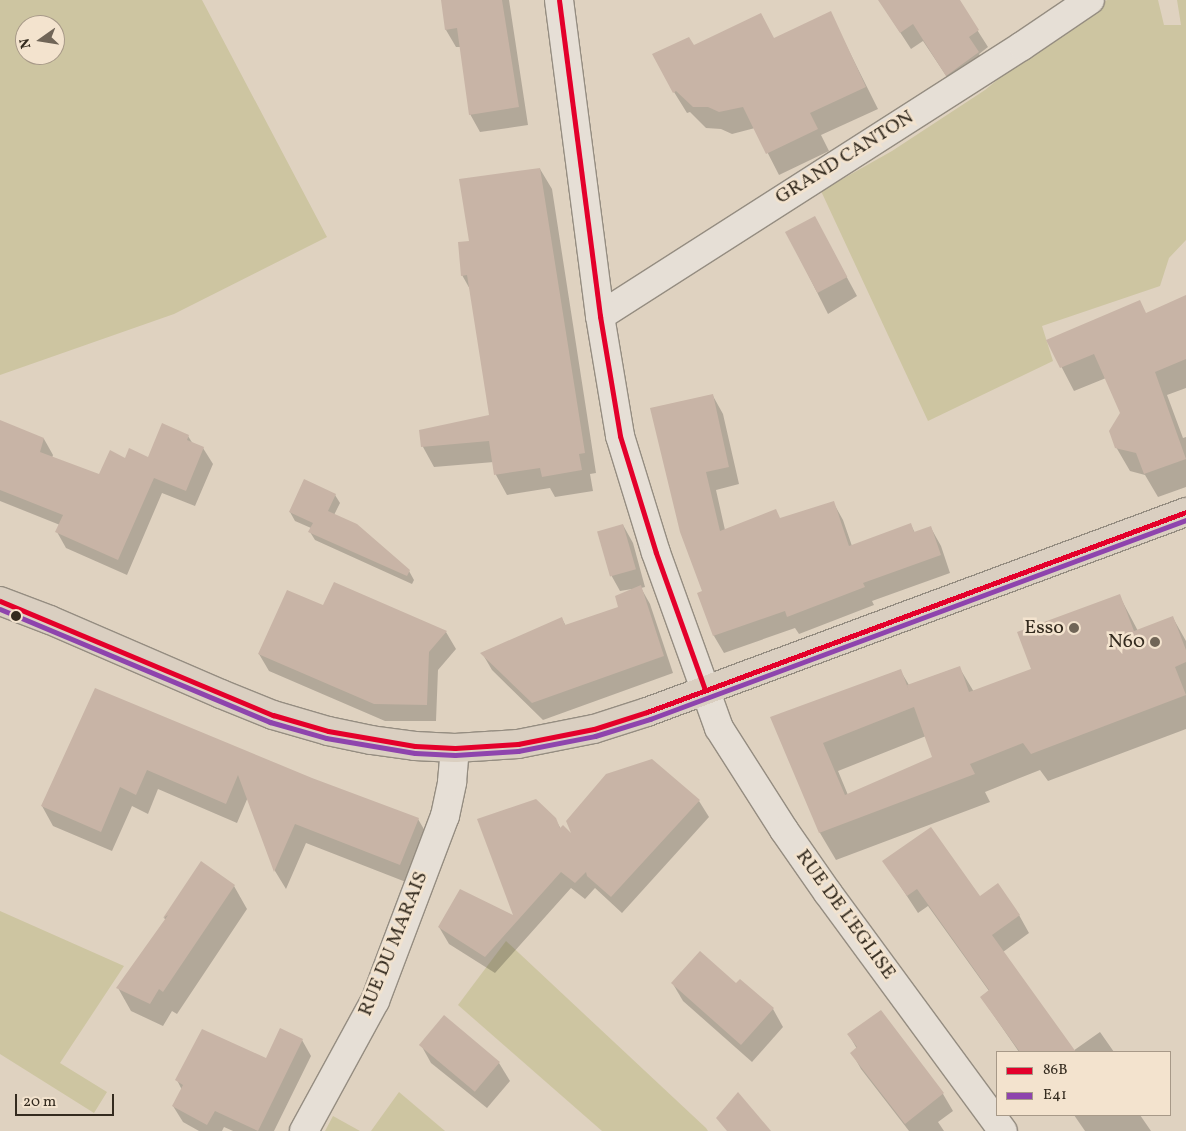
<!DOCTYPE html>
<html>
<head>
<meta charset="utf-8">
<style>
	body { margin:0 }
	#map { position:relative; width:1186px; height:1131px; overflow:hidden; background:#dfd2c0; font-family:Vollkorn,serif }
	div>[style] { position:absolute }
	.green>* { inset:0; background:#cdc5a1 }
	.shadow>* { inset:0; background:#0003 }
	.building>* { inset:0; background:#c8b4a6; transform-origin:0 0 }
	.roads { filter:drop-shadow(1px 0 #958d81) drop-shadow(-1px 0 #958d81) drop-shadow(0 1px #958d81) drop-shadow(0 -1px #958d81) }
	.street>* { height:28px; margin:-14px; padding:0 14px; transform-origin:14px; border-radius:14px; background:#e6dfd6 }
	.secondary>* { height:28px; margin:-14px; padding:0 14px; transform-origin:14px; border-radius:14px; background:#e6dfd6 }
	.primary>* { height:28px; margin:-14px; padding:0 14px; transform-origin:14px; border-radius:14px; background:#dacfc1 }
	.bus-1>* { height:5px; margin:-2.5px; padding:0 2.5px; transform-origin:2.5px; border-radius:2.5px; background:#e4002b }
	.bus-2>* { height:5px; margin:-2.5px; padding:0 2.5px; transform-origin:2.5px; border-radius:2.5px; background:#8e44ad }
	.dots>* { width:14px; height:14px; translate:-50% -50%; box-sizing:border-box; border:2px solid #f3e3ce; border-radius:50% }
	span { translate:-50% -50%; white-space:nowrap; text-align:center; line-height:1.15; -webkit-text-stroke:5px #f3e3ce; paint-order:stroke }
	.street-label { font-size:20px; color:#342b1f }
	.poi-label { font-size:20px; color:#342b1f }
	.right { translate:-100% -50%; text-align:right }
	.legend { position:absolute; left:996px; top:1051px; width:175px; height:65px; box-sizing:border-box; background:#f3e3ce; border:1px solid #a79988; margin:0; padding:6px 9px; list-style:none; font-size:15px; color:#342b1f }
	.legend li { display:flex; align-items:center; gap:10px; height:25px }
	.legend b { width:25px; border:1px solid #a79988 }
	.north { position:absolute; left:15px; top:15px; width:50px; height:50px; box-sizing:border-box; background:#f3e3ce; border:1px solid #a79988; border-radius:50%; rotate:257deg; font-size:14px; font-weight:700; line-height:20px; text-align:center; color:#342b1f }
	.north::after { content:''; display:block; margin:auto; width:18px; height:22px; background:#706557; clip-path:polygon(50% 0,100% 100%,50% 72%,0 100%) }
	.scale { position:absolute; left:15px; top:1094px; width:99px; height:22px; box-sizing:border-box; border:2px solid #342b1f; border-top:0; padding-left:6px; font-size:15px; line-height:18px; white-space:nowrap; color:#342b1f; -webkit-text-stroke:4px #f3e3ce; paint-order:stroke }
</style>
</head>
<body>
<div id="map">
	<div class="green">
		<div style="clip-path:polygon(evenodd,0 0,202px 0,327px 237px,174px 314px,0 375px,0 0,25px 25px,55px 25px,55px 55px,25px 55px,25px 25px)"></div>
		<div style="clip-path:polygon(1107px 0,1158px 0,1164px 25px,1181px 25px,1177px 0,1186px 0,1186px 240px,1169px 258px,1160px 286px,1042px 326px,1053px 361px,928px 421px,821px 191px,892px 151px,985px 90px,1036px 48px)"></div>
		<div style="clip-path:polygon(0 911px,124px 966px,60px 1063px,107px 1092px,94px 1113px,0 1054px)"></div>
		<div style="clip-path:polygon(506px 941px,706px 1128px,708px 1131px,602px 1131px,458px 1005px)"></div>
		<div style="clip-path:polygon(399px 1092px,445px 1131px,371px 1131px)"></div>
		<div style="clip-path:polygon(333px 1116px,360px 1131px,325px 1131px)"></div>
	</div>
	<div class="shadow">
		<div style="clip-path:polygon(442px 0,509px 0,528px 125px,480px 132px,470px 114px,461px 47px,456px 47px,446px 30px)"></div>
		<div style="clip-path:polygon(879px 0,958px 0,988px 47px,979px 54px,988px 70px,957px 92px,923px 41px,911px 49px)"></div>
		<div style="clip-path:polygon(830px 13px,878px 109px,821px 135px,829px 151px,779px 175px,755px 128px,732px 134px,721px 129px,706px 128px,690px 112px,687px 113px,674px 92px,693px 47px,775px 40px)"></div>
		<div style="clip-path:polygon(540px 169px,552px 189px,596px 473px,590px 474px,593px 491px,555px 497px,550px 488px,507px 495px,496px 475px,494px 462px,434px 467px,423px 447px,420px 431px,490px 416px,471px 291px,462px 275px,470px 242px)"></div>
		<div style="clip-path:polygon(787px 233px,824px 235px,857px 296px,828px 314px)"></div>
		<div style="clip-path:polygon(1186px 296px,1186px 388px,1167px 395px,1183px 438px,1186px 437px,1186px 487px,1158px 497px,1145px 475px,1130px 471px,1116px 447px,1122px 413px,1106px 378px,1074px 391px,1048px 341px,1146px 314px)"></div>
		<div style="clip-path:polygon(713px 396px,723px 414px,739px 484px,716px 490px,725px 530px,781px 519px,833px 502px,843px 520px,852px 546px,911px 525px,915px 533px,931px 528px,941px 546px,950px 573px,872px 601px,874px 605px,799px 634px,795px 628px,724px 653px,714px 636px,703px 592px,681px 530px)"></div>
		<div style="clip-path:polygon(188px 436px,193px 444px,203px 448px,213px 464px,195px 506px,162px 493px,127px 575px,66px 548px,57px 532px,60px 525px,0 501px,0 440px,44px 439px,53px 455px,52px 458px,99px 476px,125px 459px,148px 459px)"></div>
		<div style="clip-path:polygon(335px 495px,340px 503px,334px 515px,357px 525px,409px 571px,414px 580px,412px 584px,315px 540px,310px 532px,311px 528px,295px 521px,290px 512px)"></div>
		<div style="clip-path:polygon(623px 525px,633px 543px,645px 587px,641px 588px,650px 604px,673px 673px,543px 720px,492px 670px,482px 653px,562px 619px,566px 626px,620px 608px,632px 589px,620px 591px,610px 573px,599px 533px)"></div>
		<div style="clip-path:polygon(evenodd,1119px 595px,1138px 631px,1173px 618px,1186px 641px,1186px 729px,1048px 781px,1040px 770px,985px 792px,990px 802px,836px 860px,820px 833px,772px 718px,900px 670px,909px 685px,959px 667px,974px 692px,1032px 670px,1119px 595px,926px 736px,934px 758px,848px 795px,838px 771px,926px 736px)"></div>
		<div style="clip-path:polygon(323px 607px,446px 632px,456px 649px,438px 670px,436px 721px,385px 721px,269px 671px,259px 654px)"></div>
		<div style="clip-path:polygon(95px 690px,311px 779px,418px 819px,429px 838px,411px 884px,306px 843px,286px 889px,275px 871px,248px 797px,237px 823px,158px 789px,148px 814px,132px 806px,112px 851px,53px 826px,42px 806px)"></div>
		<div style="clip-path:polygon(699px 801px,709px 817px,622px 913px,595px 888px,585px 899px,571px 888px,495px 973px,449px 944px,439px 927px,515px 918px,555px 819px,561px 829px,574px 838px)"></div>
		<div style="clip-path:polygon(884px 861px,1019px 915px,1029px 933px,1003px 952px,1073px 1051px,1100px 1032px,1114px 1052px,1031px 1052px,1028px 1049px,1019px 1052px,981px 997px,989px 991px,928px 906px,918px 913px)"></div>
		<div style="clip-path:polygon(201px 863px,234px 886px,247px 909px,177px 1014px,172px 1011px,163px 1026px,131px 1011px,118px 988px,166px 920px,164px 918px)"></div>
		<div style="clip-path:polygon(673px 984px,736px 985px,773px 1009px,783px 1027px,752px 1062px,683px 1001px)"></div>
		<div style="clip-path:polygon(881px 1011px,943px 1094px,953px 1111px,938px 1122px,944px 1131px,909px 1131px,861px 1069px,852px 1053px,857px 1049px,849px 1035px)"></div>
		<div style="clip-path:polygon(302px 1040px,311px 1056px,274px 1131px,233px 1131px,224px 1127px,222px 1131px,199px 1131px,183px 1122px,173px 1106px,182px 1090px,177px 1080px,267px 1059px)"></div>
		<div style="clip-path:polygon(421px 1045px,499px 1063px,510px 1081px,487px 1108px,431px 1063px)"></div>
		<div style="clip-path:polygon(1074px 1115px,1140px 1115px,1151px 1131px,1085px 1131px)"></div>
	</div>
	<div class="building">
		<div style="clip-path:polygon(441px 0,502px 0,519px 107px,469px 115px,457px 28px,445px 30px)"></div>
		<div style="clip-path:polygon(878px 0,960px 0,979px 30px,969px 37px,979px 52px,946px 76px,913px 24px,900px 33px)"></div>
		<div style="clip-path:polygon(831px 11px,866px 87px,810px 113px,818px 129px,766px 154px,743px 107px,719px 112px,708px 107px,693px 107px,676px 91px,673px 93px,652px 54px,689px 37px,694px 45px,761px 13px,774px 38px)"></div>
		<div style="clip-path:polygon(540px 168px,585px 453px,579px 454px,582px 470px,542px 477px,540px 468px,494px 475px,489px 441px,421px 447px,419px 430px,489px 415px,467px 275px,461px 276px,458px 242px,469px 241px,459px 179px)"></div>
		<div style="left:815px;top:216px;width:69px;height:34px;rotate:62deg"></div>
		<div style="clip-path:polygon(1186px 295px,1186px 359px,1155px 372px,1186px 459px,1144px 474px,1136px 453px,1115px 448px,1109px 431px,1120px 413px,1094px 354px,1060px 368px,1046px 340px,1140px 300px,1146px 313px)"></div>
		<div style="clip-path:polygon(713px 394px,729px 467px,706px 472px,720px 531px,776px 509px,780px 518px,834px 501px,849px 546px,911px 523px,914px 532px,931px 526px,941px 555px,863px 583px,865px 587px,787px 617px,785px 611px,713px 636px,697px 593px,702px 591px,680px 532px,650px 408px)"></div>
		<div style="clip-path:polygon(0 420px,44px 438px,40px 452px,99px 474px,110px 450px,125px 458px,129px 448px,148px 457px,162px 423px,189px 435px,187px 440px,204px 447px,186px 491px,154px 478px,118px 560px,55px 532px,63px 515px,0 490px)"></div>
		<div style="clip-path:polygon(304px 479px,336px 494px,328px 511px,357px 524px,410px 570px,407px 576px,308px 532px,313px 523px,289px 512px)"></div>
		<div style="left:623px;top:524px;width:47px;height:27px;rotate:74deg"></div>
		<div style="clip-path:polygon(334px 582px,447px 631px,429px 652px,427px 705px,374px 704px,258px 654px,287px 590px,323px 605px)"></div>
		<div style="clip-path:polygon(641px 585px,664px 656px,532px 703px,480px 653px,562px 617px,565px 625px,618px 607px,615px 596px)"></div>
		<div style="clip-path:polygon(evenodd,1120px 594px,1134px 631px,1173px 616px,1186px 650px,1186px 662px,1175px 667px,1186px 695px,1031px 754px,1023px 743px,970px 764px,975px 774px,819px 833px,770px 717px,901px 669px,909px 691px,907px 685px,960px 666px,969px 692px,1031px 669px,1017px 632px,1120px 594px,914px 707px,932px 757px,845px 795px,823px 743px,914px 707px)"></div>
		<div style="clip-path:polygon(95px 688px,312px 778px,419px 818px,400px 865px,295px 824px,274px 872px,238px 775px,226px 804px,147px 770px,136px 795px,120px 787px,101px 832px,41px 806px)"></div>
		<div style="clip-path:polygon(652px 759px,700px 800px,611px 897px,587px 876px,586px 872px,575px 883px,561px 872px,485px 957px,438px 927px,460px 889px,513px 915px,477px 819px,536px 799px,556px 818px,560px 828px,563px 825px,571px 833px,566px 821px,606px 774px)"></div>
		<div style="clip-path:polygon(931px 827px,980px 896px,998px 883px,1020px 915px,992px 935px,1076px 1052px,1020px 1052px,980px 997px,989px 990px,917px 889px,907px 896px,882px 861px)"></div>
		<div style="clip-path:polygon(201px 861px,235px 885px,163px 992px,159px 989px,150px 1004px,116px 988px,168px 915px,163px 918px)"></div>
		<div style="clip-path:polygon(700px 951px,736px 983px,740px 979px,774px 1008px,741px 1045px,671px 983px)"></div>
		<div style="clip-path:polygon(881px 1010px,944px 1093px,905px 1124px,850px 1053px,857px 1047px,847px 1034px)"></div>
		<div style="left:444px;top:1015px;width:73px;height:39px;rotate:40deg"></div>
		<div style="clip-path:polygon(280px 1028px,303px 1039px,258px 1131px,215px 1111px,207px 1125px,172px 1106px,183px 1085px,175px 1080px,202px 1029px,266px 1058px)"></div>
		<div style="clip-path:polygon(738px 1092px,771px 1131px,727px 1131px,716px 1118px)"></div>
	</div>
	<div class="roads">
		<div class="street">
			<div style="left:600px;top:316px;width:501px;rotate:-32.61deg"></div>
			<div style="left:1022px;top:46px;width:82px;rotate:-34.1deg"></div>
			<div style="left:304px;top:1131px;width:148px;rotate:-61.4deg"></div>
			<div style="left:375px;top:1001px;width:198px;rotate:-69.3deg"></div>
			<div style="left:445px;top:816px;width:35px;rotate:-78deg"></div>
			<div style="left:452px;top:782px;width:34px;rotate:-85deg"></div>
		</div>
		<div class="secondary">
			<div style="left:559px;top:0;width:319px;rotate:82.6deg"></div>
			<div style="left:600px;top:316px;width:122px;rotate:80.5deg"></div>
			<div style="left:620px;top:436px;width:122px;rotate:72.9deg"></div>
			<div style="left:656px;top:553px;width:186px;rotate:70.2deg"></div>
			<div style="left:719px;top:728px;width:121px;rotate:57.5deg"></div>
			<div style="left:784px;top:830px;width:77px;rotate:55.1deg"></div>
			<div style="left:828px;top:893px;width:295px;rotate:53.7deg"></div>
		</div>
		<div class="primary">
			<div style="left:0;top:601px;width:53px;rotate:20.8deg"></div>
			<div style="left:50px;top:620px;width:186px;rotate:23.4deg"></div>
			<div style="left:221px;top:694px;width:56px;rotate:22deg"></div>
			<div style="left:273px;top:715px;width:57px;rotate:16.2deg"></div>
			<div style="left:328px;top:731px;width:44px;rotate:11.8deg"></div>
			<div style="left:371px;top:740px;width:44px;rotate:7.8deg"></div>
			<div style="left:415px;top:746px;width:40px;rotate:2.9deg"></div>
			<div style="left:455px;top:748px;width:63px;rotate:-3.6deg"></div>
			<div style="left:518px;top:744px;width:77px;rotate:-11.2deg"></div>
			<div style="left:594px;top:729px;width:56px;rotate:-17.8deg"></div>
			<div style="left:647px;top:712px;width:575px;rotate:-20.36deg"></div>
		</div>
	</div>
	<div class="bus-1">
		<div style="left:559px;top:0;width:319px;rotate:82.6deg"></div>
		<div style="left:600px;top:316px;width:122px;rotate:80.5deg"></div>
		<div style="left:620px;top:436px;width:122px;rotate:72.9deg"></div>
		<div style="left:656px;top:553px;width:145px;rotate:70.3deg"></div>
		<div style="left:0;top:601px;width:296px;rotate:22.7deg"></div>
		<div style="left:273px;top:715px;width:57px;rotate:16.2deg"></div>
		<div style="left:328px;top:731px;width:88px;rotate:9.8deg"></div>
		<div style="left:415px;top:746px;width:40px;rotate:2.9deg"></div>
		<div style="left:455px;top:748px;width:63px;rotate:-3.6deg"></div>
		<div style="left:518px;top:744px;width:77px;rotate:-11.2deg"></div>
		<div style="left:594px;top:729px;width:56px;rotate:-17.8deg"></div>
		<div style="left:647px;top:712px;width:575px;rotate:-20.36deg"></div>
	</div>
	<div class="bus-2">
		<div style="left:0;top:609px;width:293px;rotate:22.7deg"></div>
		<div style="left:270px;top:722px;width:58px;rotate:15.9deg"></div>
		<div style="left:326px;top:738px;width:90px;rotate:9.6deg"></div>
		<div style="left:415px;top:753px;width:40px;rotate:2.9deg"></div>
		<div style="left:455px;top:755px;width:63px;rotate:-3.6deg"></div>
		<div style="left:518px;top:751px;width:78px;rotate:-11deg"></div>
		<div style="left:595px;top:736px;width:58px;rotate:-17.2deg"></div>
		<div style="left:650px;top:719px;width:572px;rotate:-20.37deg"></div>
	</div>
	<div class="dots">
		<div style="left:16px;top:616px;background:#342b1f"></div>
		<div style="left:1074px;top:628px;background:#706557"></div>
		<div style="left:1155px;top:642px;background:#706557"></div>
	</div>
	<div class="street-label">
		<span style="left:845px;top:158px;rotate:-32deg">GRAND CANTON</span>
		<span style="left:845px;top:915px;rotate:54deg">RUE DE L'EGLISE</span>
		<span style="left:394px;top:944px;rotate:-68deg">RUE DU MARAIS</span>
	</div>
	<div class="poi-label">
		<span class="right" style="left:1064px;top:628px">Esso</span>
		<span class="right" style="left:1145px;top:642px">N60</span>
	</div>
	<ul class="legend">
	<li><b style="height:6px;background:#e4002b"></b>86B</li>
	<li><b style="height:6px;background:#8e44ad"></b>E41</li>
	</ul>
	<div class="north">N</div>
	<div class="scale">20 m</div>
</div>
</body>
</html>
